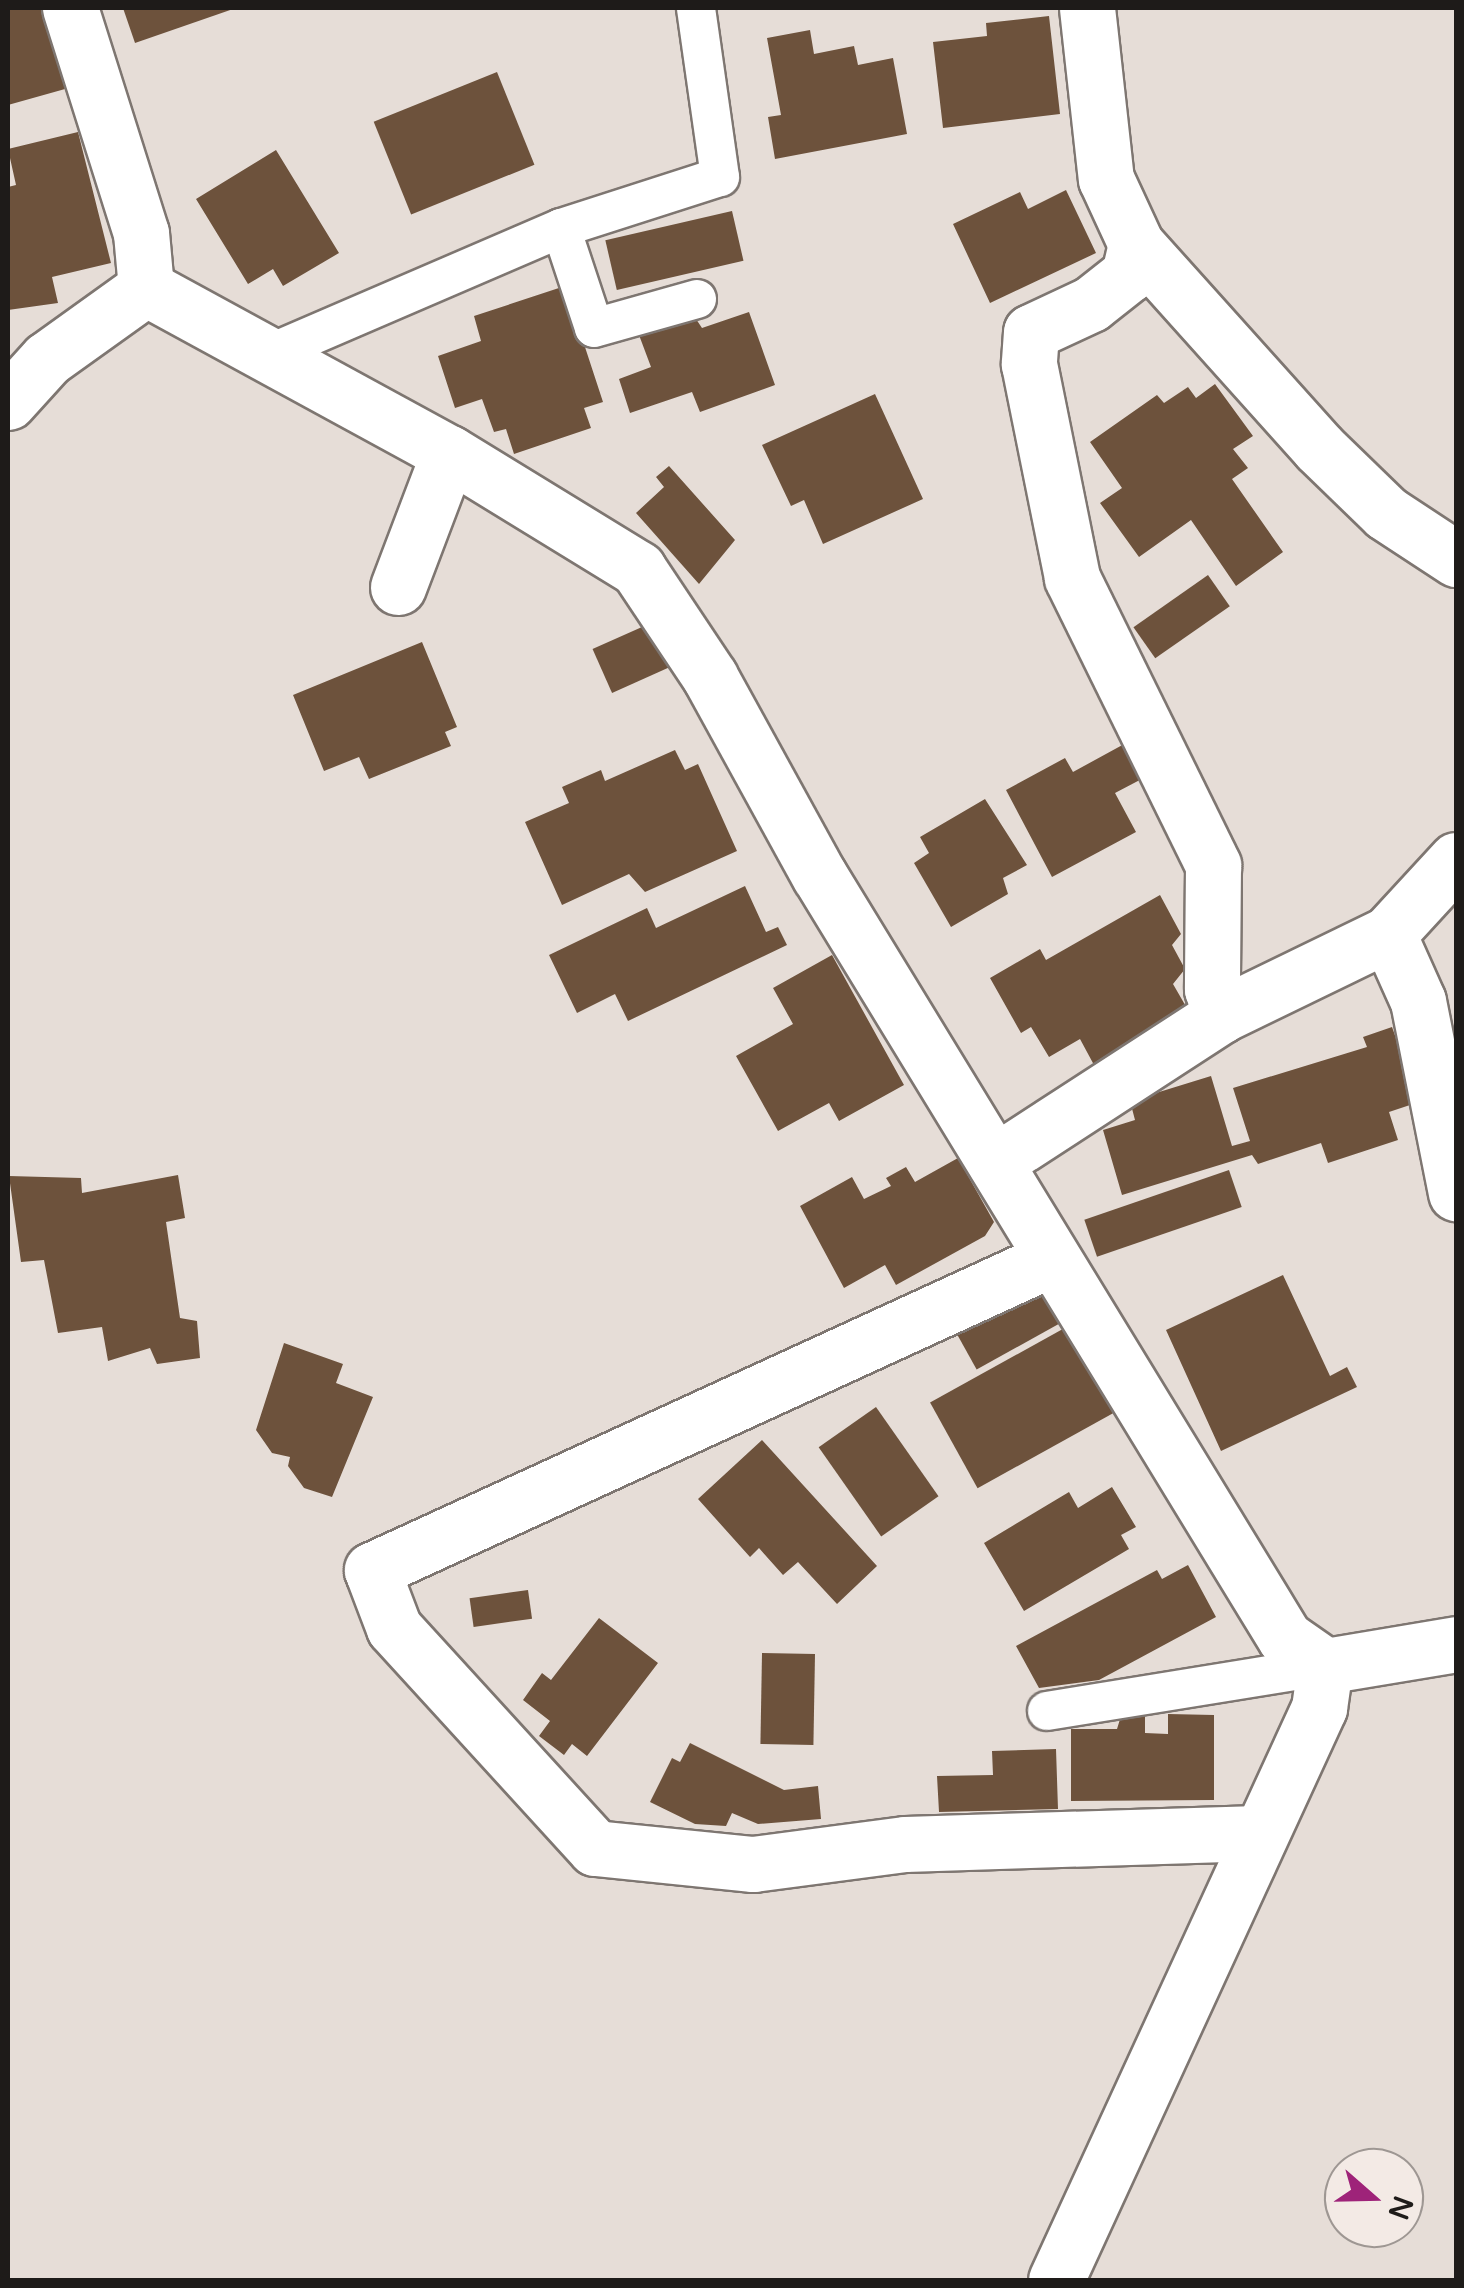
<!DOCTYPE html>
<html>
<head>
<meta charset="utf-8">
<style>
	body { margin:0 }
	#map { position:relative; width:1464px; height:2288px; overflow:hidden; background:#e6ddd7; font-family:"Varela Round",sans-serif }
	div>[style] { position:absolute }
	.building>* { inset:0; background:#6d523c; transform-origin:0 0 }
	.roads { filter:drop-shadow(2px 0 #7e7671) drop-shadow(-2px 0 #7e7671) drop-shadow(0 2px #7e7671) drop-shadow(0 -2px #7e7671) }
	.lane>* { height:38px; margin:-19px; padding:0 19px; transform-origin:19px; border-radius:19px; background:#fff }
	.street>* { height:55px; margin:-27.5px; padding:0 27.5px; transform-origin:27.5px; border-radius:27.5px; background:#fff }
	span { translate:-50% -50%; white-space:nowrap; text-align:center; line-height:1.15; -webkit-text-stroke:10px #f3eae5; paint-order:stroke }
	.frame { position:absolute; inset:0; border:10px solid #1e1b19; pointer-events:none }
	.north { position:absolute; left:1324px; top:2148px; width:100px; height:100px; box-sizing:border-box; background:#f3eae5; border:2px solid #9e9793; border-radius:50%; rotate:110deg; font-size:28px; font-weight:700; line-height:40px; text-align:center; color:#1e1b19 }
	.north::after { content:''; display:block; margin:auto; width:35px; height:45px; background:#9e2379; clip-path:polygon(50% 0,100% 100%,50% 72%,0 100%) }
</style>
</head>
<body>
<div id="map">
	<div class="building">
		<div style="clip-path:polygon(8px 8px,42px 8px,65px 89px,8px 105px)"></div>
		<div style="clip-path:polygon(123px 8px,236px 8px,135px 43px)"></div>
		<div style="clip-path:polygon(1049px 16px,1060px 114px,943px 128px,933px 42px,987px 36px,986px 23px)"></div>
		<div style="clip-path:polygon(810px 30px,814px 54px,854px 46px,858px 65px,893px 58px,907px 134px,775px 159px,768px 117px,781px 115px,767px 38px)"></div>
		<div style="left:497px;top:72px;width:100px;height:133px;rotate:68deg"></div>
		<div style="clip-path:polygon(78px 132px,111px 263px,52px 277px,58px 303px,8px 310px,8px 187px,16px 185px,8px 149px)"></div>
		<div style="clip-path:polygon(276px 150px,339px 253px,283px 286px,273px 269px,248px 284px,196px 199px)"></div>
		<div style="clip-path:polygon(1066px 190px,1096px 253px,990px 303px,953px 224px,1020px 192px,1028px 209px)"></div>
		<div style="left:732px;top:211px;width:51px;height:130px;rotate:77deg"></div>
		<div style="clip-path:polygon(565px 286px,603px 402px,584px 408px,591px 428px,514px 454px,506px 429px,494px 432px,482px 399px,455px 408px,438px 356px,481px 341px,474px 316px)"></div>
		<div style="clip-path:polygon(749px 312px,775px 385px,700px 412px,692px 392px,630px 413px,619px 379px,651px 367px,639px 335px,694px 316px,702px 328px)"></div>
		<div style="clip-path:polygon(1215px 384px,1253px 436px,1233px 449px,1248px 468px,1232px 479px,1283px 552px,1236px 586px,1191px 520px,1139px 557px,1100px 503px,1122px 488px,1090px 442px,1157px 395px,1164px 403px,1188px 387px,1196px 398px)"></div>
		<div style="clip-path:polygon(875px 394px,923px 499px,823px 544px,804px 500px,791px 506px,762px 445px)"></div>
		<div style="clip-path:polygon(669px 466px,735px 540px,699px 584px,636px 513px,664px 487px,656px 477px)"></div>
		<div style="left:1208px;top:575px;width:38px;height:91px;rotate:55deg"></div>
		<div style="left:651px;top:623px;width:48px;height:64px;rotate:66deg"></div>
		<div style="clip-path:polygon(422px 642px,457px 727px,445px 732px,451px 746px,369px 779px,359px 757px,324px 771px,293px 695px)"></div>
		<div style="clip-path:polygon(1137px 737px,1155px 772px,1115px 793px,1136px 832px,1052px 877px,1006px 790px,1065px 758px,1073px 772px)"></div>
		<div style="clip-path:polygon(675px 750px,685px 770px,698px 764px,737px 851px,645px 892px,629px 874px,562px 905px,525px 822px,569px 803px,562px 787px,601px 770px,605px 781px)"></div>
		<div style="clip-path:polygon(985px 799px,1027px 865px,1003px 878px,1008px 894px,951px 927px,914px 863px,929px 853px,920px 837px)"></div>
		<div style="clip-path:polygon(745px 886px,766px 932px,778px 927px,787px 945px,628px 1021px,615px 994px,577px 1013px,549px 955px,647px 908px,656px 928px)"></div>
		<div style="clip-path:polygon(1160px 895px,1181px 934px,1172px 945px,1185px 969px,1173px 984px,1188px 1010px,1094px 1065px,1080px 1039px,1049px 1057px,1031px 1027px,1021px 1033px,990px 978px,1040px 949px,1046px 960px)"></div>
		<div style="clip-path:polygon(832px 955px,904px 1085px,839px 1121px,829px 1103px,778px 1131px,736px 1056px,793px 1024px,773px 988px)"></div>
		<div style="clip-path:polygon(1392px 1027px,1397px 1041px,1408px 1038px,1428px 1099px,1389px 1112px,1398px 1140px,1328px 1163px,1321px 1143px,1258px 1164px,1252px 1155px,1122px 1195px,1103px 1130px,1135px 1120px,1130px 1101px,1211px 1076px,1232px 1146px,1250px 1141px,1233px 1088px,1367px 1047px,1363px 1037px)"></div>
		<div style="clip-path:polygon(958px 1158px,994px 1222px,985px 1236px,896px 1285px,885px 1265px,844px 1288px,800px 1206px,852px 1177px,864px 1199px,891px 1186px,886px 1178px,906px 1167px,915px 1182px)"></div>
		<div style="left:1229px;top:1170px;width:39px;height:153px;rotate:71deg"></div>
		<div style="clip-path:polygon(178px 1175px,185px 1218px,166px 1222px,180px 1318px,197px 1321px,200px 1358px,157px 1364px,150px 1348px,108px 1361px,102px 1327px,58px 1333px,44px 1260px,21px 1262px,9px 1176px,81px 1178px,82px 1193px)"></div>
		<div style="left:1042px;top:1275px;width:51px;height:103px;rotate:61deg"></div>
		<div style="clip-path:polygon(1283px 1275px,1330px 1376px,1347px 1367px,1357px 1387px,1221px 1451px,1166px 1330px)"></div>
		<div style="left:1070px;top:1325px;width:98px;height:160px;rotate:61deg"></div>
		<div style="clip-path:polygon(284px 1343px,343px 1364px,336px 1383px,373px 1397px,332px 1497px,304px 1488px,288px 1466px,290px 1457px,272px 1453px,256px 1430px)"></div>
		<div style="left:876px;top:1407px;width:109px;height:70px;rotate:55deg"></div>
		<div style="clip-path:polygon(762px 1440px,877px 1566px,837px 1604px,798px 1562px,783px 1575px,759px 1548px,750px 1557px,698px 1499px)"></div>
		<div style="clip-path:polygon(1112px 1487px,1136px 1527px,1121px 1535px,1129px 1549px,1024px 1611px,984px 1543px,1069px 1492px,1078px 1508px)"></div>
		<div style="clip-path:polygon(1188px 1565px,1216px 1617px,1099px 1680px,1039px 1688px,1016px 1646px,1157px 1570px,1162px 1579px)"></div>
		<div style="left:528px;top:1590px;width:29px;height:59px;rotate:82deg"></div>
		<div style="clip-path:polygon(599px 1618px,658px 1663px,587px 1756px,572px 1744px,564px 1755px,539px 1736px,550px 1721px,523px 1700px,542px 1673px,551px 1680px)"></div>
		<div style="left:815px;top:1654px;width:91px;height:53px;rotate:91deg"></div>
		<div style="clip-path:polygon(1168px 1714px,1214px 1715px,1214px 1800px,1071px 1801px,1071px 1729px,1117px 1729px,1121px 1716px,1145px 1716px,1145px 1733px,1168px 1734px)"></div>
		<div style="clip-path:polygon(690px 1743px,784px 1790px,818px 1786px,821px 1819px,758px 1824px,732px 1813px,726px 1826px,695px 1824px,650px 1802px,672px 1758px,680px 1762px)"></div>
		<div style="clip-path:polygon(1056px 1749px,1058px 1809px,939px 1812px,937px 1776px,993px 1775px,992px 1751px)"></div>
	</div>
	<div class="roads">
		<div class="lane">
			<div style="left:561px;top:228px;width:105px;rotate:71.7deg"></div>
			<div style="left:594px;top:328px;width:107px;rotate:-15.7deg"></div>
			<div style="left:271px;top:353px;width:316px;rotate:-23.3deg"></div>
			<div style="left:561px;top:228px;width:167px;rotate:-17.8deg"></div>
			<div style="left:720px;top:177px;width:171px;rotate:-98.1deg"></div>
			<div style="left:1047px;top:1711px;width:282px;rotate:-9.2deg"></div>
		</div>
		<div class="street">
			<div style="left:70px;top:8px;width:236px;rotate:72.5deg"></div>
			<div style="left:141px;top:233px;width:55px;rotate:84.8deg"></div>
			<div style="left:1087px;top:8px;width:172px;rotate:83.7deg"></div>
			<div style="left:1106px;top:179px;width:72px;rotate:65.2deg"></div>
			<div style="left:1136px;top:244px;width:274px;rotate:48.1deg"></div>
			<div style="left:1319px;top:448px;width:93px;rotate:44.1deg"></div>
			<div style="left:1386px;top:513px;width:84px;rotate:33.3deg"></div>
			<div style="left:1136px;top:244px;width:31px;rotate:103deg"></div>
			<div style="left:1129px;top:274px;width:48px;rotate:141.7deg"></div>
			<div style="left:1091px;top:304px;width:66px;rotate:155deg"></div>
			<div style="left:1031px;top:332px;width:32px;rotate:94deg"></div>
			<div style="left:1029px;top:364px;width:218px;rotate:78.6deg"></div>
			<div style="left:1072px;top:578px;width:320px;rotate:63.8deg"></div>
			<div style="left:1213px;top:865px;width:124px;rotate:90.5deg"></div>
			<div style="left:1212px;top:989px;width:28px;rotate:71deg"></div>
			<div style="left:146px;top:288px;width:345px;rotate:28.6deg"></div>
			<div style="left:449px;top:453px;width:222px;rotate:31.5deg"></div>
			<div style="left:638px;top:569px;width:130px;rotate:56.3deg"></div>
			<div style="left:710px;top:677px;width:226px;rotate:61.2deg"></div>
			<div style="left:819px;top:875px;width:894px;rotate:58.59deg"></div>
			<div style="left:1285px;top:1638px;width:49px;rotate:35deg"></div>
			<div style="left:1325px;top:1666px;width:133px;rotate:-9.5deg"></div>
			<div style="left:8px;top:402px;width:58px;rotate:-47.8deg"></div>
			<div style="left:47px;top:359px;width:122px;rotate:-35.6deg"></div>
			<div style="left:398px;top:587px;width:143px;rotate:-69.2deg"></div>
			<div style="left:1456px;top:860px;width:100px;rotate:132.6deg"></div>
			<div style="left:1388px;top:934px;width:73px;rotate:65.9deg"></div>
			<div style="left:1418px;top:1001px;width:196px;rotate:78.8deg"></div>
			<div style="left:995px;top:1162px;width:270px;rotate:-33deg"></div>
			<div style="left:1221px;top:1015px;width:186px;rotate:-25.9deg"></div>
			<div style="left:1051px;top:1259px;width:747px;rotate:155.39deg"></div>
			<div style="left:372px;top:1570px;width:62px;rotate:69.2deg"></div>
			<div style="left:394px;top:1628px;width:298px;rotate:47.6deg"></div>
			<div style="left:595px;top:1848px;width:159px;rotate:5.8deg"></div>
			<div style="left:753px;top:1864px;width:153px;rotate:-7.5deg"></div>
			<div style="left:905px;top:1844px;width:353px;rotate:-1.8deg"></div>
			<div style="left:1056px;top:2280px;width:630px;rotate:-65.31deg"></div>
			<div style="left:1319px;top:1708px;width:42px;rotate:-81.9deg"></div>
		</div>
	</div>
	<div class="frame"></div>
	<div class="north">N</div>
</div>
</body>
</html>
